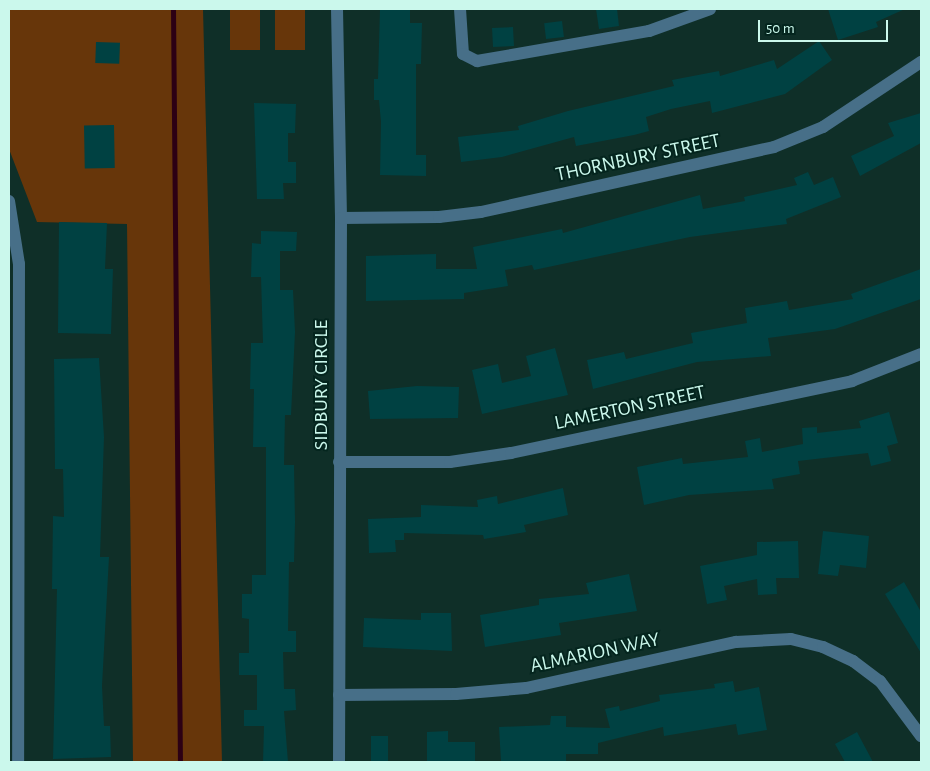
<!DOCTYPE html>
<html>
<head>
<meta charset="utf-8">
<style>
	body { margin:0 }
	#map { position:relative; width:930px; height:771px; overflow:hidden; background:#0f2f28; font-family:"Alegreya Sans",sans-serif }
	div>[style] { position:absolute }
	.green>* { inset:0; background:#67360a; transform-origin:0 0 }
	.stream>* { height:5px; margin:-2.5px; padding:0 2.5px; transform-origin:2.5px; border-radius:2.5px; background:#2c0014 }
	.building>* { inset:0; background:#004142; transform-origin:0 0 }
	.minor>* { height:12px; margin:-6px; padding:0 6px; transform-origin:6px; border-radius:6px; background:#476f88 }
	span { translate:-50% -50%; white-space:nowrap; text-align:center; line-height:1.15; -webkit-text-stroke:4px #04251e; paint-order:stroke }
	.street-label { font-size:20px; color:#cbf8ec }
	.frame { position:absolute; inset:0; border:10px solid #cbf8ec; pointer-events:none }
	.scale { position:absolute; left:758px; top:20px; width:130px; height:22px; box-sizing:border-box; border:2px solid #cbf8ec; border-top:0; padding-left:6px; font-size:15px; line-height:18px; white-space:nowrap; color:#cbf8ec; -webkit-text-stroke:4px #04251e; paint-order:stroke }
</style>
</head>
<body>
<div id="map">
	<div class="green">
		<div style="clip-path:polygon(9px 9px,203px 9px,222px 762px,133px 762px,127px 224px,37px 222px,9px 149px)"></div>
		<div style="left:230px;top:9px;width:30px;height:41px"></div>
		<div style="left:275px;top:9px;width:30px;height:41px"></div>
	</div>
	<div class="stream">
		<div style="left:173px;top:9px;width:753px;rotate:89.47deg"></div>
	</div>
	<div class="building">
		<div style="clip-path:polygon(380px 9px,410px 9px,410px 23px,422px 23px,421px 64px,416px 64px,416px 155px,426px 155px,426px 176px,380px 175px,381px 122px,379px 100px,374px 100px,374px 79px,378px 79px)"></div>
		<div style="clip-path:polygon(596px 9px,617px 9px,619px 26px,599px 29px)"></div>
		<div style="clip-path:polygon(828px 9px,905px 9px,876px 22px,878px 27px,838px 40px)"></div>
		<div style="left:562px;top:21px;width:16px;height:18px;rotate:83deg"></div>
		<div style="left:513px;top:27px;width:19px;height:21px;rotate:87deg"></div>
		<div style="clip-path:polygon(819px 41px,832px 60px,785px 94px,712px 113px,710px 101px,671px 109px,646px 117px,649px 131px,634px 135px,576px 146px,574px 137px,502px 157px,461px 162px,458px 137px,519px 130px,518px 126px,568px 111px,674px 86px,672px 80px,719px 71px,720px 76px,774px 60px,777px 69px)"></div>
		<div style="left:96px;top:42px;width:24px;height:21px;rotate:2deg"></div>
		<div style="clip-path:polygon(254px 103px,296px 104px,295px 133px,288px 133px,288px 162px,296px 162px,296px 183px,283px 183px,284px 199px,257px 199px)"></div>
		<div style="clip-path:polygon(921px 113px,921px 143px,860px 176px,851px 156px,894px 136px,888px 123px)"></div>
		<div style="left:114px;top:125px;width:43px;height:30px;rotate:89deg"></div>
		<div style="clip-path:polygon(808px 172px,814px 185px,833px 177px,841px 197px,786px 219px,787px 224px,690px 237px,534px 270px,532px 265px,505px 270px,508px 286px,464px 293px,464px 299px,366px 301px,366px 256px,436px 254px,436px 269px,477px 269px,473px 247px,562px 229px,563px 233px,700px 195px,703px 209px,745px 201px,744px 197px,797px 185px,794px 178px)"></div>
		<div style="clip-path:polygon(59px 222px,107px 223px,105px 269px,113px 269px,111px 334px,58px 333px)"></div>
		<div style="clip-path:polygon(261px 231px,297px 232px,296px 251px,280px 251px,280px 290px,293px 290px,295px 332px,291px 415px,285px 415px,284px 465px,294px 465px,295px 522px,294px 562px,289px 562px,288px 631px,296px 631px,296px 652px,283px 652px,284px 689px,295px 689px,296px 710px,284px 711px,288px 762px,263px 762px,264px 726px,244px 726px,244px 710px,257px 710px,257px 675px,239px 675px,239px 653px,249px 653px,249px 619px,242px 618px,242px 594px,252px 594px,252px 575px,266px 575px,266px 447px,253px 447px,254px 389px,250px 389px,251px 343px,263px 343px,261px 277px,251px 277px,252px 243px,261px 244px)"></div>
		<div style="clip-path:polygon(921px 269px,921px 299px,835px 329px,768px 338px,771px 356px,697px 362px,593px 389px,587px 360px,624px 352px,626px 359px,693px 343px,691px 333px,747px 323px,745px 308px,787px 301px,789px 310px,853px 299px,851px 294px)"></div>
		<div style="clip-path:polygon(555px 348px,568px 395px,482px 414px,472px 370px,498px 364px,502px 383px,531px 376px,526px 356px)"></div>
		<div style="clip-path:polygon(99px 358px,104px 437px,100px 557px,109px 557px,102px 686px,104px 726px,110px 726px,111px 757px,53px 759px,57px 589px,52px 589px,53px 516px,64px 517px,63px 469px,55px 469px,54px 359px)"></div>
		<div style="clip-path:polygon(417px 386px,459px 387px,458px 418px,370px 419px,368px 391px)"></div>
		<div style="clip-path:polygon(889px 412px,898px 443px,887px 446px,891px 461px,871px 466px,868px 453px,798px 461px,800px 474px,772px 479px,774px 489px,689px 495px,644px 505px,637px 467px,682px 458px,683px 464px,748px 457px,745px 441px,760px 438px,762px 452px,803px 444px,802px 428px,817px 427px,817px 433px,861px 428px,859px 421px)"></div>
		<div style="clip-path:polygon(563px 488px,568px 515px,524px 525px,526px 532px,484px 539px,483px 535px,404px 533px,404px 540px,395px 540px,396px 552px,369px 553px,368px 519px,421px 517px,421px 505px,478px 507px,477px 500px,497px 496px,498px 504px)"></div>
		<div style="clip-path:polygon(823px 531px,869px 536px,866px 568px,840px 565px,838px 576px,818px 574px)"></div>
		<div style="clip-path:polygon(798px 541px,799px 578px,776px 578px,777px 594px,758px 595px,757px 579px,724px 586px,727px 600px,707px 604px,700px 566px,757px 555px,757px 542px)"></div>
		<div style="clip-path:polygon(629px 574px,637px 611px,559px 623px,561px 635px,485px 647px,480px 615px,539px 605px,539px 599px,589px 594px,586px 583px)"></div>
		<div style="clip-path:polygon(904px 582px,921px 612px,921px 653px,885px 594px)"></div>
		<div style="clip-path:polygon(421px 613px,451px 613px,452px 651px,363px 647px,364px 618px,421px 620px)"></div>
		<div style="clip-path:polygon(733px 681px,735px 692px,759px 687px,767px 730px,738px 735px,736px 724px,664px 736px,663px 727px,598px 743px,598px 754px,566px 754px,566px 762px,501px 761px,499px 727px,550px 725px,551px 716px,566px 716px,566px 727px,610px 728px,605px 709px,619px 706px,620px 711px,660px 701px,659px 695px,715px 688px,714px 684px)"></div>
		<div style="clip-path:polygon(448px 731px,448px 742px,475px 742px,475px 762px,427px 762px,427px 732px)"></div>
		<div style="clip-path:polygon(857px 732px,873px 762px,845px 762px,835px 744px)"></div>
		<div style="left:371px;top:736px;width:17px;height:26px"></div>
	</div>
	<div class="minor">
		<div style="left:337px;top:9px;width:209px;rotate:88.9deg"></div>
		<div style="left:341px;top:218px;width:544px;rotate:90.21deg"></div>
		<div style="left:460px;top:9px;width:45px;rotate:86.2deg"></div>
		<div style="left:463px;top:54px;width:16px;rotate:27deg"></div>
		<div style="left:477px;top:61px;width:175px;rotate:-9.9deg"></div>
		<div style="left:649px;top:31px;width:65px;rotate:-19.8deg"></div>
		<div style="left:9px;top:201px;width:64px;rotate:81deg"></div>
		<div style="left:19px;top:264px;width:498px;rotate:90.1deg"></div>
		<div style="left:341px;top:218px;width:98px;rotate:-0.6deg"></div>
		<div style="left:439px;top:217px;width:42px;rotate:-6.8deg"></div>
		<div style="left:481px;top:212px;width:300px;rotate:-12.5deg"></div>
		<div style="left:774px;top:147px;width:53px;rotate:-22.2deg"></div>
		<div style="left:823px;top:127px;width:118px;rotate:-33.6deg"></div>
		<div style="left:339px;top:462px;width:111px"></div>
		<div style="left:450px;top:462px;width:62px;rotate:-8.4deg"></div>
		<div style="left:511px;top:453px;width:349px;rotate:-11.9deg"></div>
		<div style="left:852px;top:381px;width:74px;rotate:-21.4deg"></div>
		<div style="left:339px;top:695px;width:117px;rotate:-0.5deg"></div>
		<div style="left:456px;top:694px;width:70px;rotate:-4.9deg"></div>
		<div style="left:526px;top:688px;width:215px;rotate:-12.4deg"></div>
		<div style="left:736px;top:642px;width:55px;rotate:-3.1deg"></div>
		<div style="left:791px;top:639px;width:33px;rotate:14deg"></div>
		<div style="left:823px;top:647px;width:33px;rotate:25deg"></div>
		<div style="left:853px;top:661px;width:34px;rotate:37deg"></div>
		<div style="left:880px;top:681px;width:69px;rotate:53.3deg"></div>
	</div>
	<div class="street-label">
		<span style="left:638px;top:158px;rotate:-12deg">THORNBURY STREET</span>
		<span style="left:321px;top:385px;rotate:-90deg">SIDBURY CIRCLE</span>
		<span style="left:630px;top:408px;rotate:-12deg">LAMERTON STREET</span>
		<span style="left:595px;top:653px;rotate:-12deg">ALMARION WAY</span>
	</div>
	<div class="frame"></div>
	<div class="scale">50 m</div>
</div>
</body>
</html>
